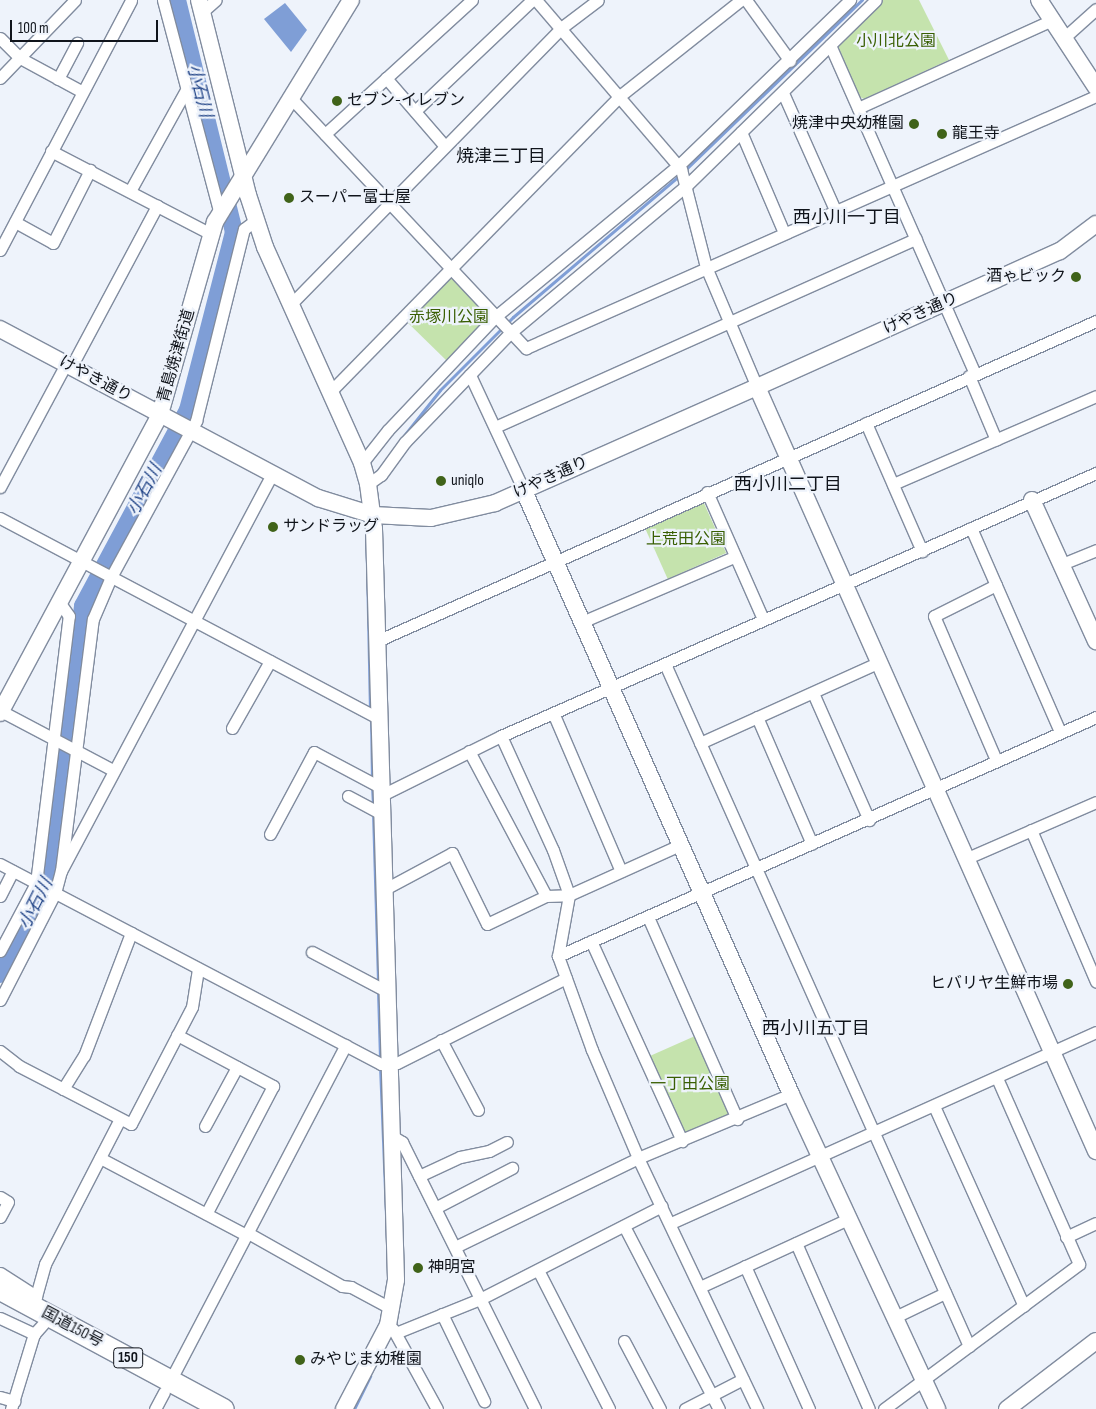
<!DOCTYPE html>
<html>
<head>
<meta charset="utf-8">
<style>
	body { margin:0 }
	#map { position:relative; width:1096px; height:1409px; overflow:hidden; background:#eef3fb; font-family:"Sofia Sans Condensed","Noto Sans JP",sans-serif }
	div>[style] { position:absolute }
	.green>* { inset:0; background:#c5e3ad; transform-origin:0 0 }
	.water>* { inset:0; background:#7f9ed6 }
	.stream>* { height:3px; margin:-1.5px; padding:0 1.5px; transform-origin:1.5px; border-radius:1.5px; background:#7f9ed6 }
	.river>* { height:18px; margin:-9px; padding:0 9px; transform-origin:9px; border-radius:9px; background:#7f9ed6 }
	.roads { filter:drop-shadow(1px 0 #818c9f) drop-shadow(-1px 0 #818c9f) drop-shadow(0 1px #818c9f) drop-shadow(0 -1px #818c9f) }
	.street>* { height:11px; margin:-5.5px; padding:0 5.5px; transform-origin:5.5px; border-radius:5.5px; background:#fff }
	.secondary>* { height:16px; margin:-8px; padding:0 8px; transform-origin:8px; border-radius:8px; background:#fff }
	.highway>* { height:21px; margin:-10.5px; padding:0 10.5px; transform-origin:10.5px; border-radius:10.5px; background:#fff }
	.dots>* { width:14px; height:14px; translate:-50% -50%; box-sizing:border-box; border:2px solid #eef3fb; border-radius:50% }
	span { translate:-50% -50%; white-space:nowrap; text-align:center; line-height:1.15; -webkit-text-stroke:4.5px #eef3fb; paint-order:stroke }
	.shield-label span { padding:1px 4px; background:#eef3fb; border:1px solid; border-radius:4px; -webkit-text-stroke-width:0 }
	.shield-label { font-size:15px; color:#10141b; font-weight:700 }
	.park-label { font-size:16px; color:#395f02 }
	.poi-label { font-size:16px; color:#10141b }
	.left { translate:0 -50%; text-align:left }
	.right { translate:-100% -50%; text-align:right }
	.street-label { font-size:16px; color:#10141b }
	.water-label { font-size:18px; color:#214487; font-style:italic }
	.neighbourhood-label { font-size:18px; color:#10141b }
	.scale { position:absolute; left:10px; top:20px; width:148px; height:22px; box-sizing:border-box; border:2px solid #10141b; border-top:0; padding-left:6px; font-size:15px; line-height:18px; white-space:nowrap; color:#10141b; -webkit-text-stroke:4px #eef3fb; paint-order:stroke }
</style>
</head>
<body>
<div id="map">
	<div class="green">
		<div style="clip-path:polygon(881px 0,919px 0,949px 60px,864px 99px,858px 96px,837px 43px)"></div>
		<div style="clip-path:polygon(452px 276px,488px 315px,448px 362px,405px 320px)"></div>
		<div style="left:703px;top:501px;width:57px;height:64px;rotate:66deg"></div>
		<div style="left:695px;top:1036px;width:85px;height:50px;rotate:66deg"></div>
	</div>
	<div class="water">
		<div style="clip-path:polygon(285px 3px,307px 30px,291px 52px,264px 19px)"></div>
	</div>
	<div class="stream">
		<div style="left:684px;top:171px;width:247px;rotate:-43.9deg"></div>
		<div style="left:402px;top:438px;width:61px;rotate:-51.6deg"></div>
		<div style="left:440px;top:390px;width:103px;rotate:-45deg"></div>
		<div style="left:513px;top:317px;width:219px;rotate:-40.4deg"></div>
		<div style="left:366px;top:521px;width:188px;rotate:88.8deg"></div>
		<div style="left:371px;top:718px;width:61px;rotate:89.1deg"></div>
		<div style="left:372px;top:786px;width:21px;rotate:87deg"></div>
		<div style="left:373px;top:813px;width:171px;rotate:88.3deg"></div>
		<div style="left:378px;top:991px;width:68px;rotate:88.3deg"></div>
		<div style="left:380px;top:1066px;width:178px;rotate:87.7deg"></div>
		<div style="left:354px;top:1409px;width:37px;rotate:-64deg"></div>
	</div>
	<div class="river">
		<div style="left:0;top:974px;width:113px;rotate:-62.5deg"></div>
		<div style="left:52px;top:874px;width:270px;rotate:-83.4deg"></div>
		<div style="left:83px;top:606px;width:222px;rotate:-61.8deg"></div>
		<div style="left:188px;top:410px;width:184px;rotate:-75.5deg"></div>
		<div style="left:234px;top:232px;width:239px;rotate:-103.8deg"></div>
	</div>
	<div class="roads">
		<div class="street">
			<div style="left:163px;top:0;width:221px;rotate:75.1deg"></div>
			<div style="left:536px;top:0;width:223px;rotate:49.4deg"></div>
			<div style="left:681px;top:169px;width:101px;rotate:75.7deg"></div>
			<div style="left:706px;top:267px;width:130px;rotate:67deg"></div>
			<div style="left:746px;top:0;width:75px;rotate:54.2deg"></div>
			<div style="left:202px;top:12px;width:18px;rotate:-41deg"></div>
			<div style="left:1066px;top:36px;width:40px;rotate:-42deg"></div>
			<div style="left:0;top:38px;width:28px;rotate:45deg"></div>
			<div style="left:20px;top:58px;width:69px;rotate:28.4deg"></div>
			<div style="left:830px;top:45px;width:360px;rotate:66.2deg"></div>
			<div style="left:0;top:78px;width:108px;rotate:-46.1deg"></div>
			<div style="left:386px;top:78px;width:90px;rotate:49.1deg"></div>
			<div style="left:58px;top:79px;width:41px;rotate:-62.2deg"></div>
			<div style="left:783px;top:93px;width:128px;rotate:66deg"></div>
			<div style="left:290px;top:97px;width:345px;rotate:46.8deg"></div>
			<div style="left:526px;top:348px;width:623px;rotate:-23.85deg"></div>
			<div style="left:858px;top:108px;width:215px;rotate:-24.4deg"></div>
			<div style="left:415px;top:111px;width:161px;rotate:-43.5deg"></div>
			<div style="left:741px;top:132px;width:110px;rotate:66.9deg"></div>
			<div style="left:325px;top:134px;width:199px;rotate:-42.4deg"></div>
			<div style="left:51px;top:151px;width:180px;rotate:27.4deg"></div>
			<div style="left:130px;top:191px;width:115px;rotate:-61deg"></div>
			<div style="left:15px;top:222px;width:43px;rotate:28.9deg"></div>
			<div style="left:53px;top:243px;width:82px;rotate:-63.1deg"></div>
			<div style="left:0;top:250px;width:282px;rotate:-62.3deg"></div>
			<div style="left:290px;top:305px;width:388px;rotate:-45.6deg"></div>
			<div style="left:561px;top:28px;width:46px;rotate:-37.1deg"></div>
			<div style="left:71px;top:367px;width:183px;rotate:-61.9deg"></div>
			<div style="left:470px;top:375px;width:128px;rotate:65deg"></div>
			<div style="left:969px;top:376px;width:69px;rotate:67.1deg"></div>
			<div style="left:329px;top:393px;width:417px;rotate:-45.6deg"></div>
			<div style="left:621px;top:95px;width:153px;rotate:-38.4deg"></div>
			<div style="left:866px;top:423px;width:140px;rotate:66.4deg"></div>
			<div style="left:495px;top:427px;width:461px;rotate:-24.1deg"></div>
			<div style="left:362px;top:463px;width:42px;rotate:-51.8deg"></div>
			<div style="left:388px;top:430px;width:156px;rotate:-46.6deg"></div>
			<div style="left:495px;top:317px;width:239px;rotate:-39.6deg"></div>
			<div style="left:679px;top:165px;width:238px;rotate:-44deg"></div>
			<div style="left:368px;top:484px;width:16px;rotate:-35deg"></div>
			<div style="left:381px;top:475px;width:41px;rotate:-54deg"></div>
			<div style="left:405px;top:442px;width:151px;rotate:-46.1deg"></div>
			<div style="left:510px;top:333px;width:231px;rotate:-39.9deg"></div>
			<div style="left:687px;top:185px;width:264px;rotate:-44.4deg"></div>
			<div style="left:893px;top:484px;width:221px;rotate:-23.4deg"></div>
			<div style="left:0;top:487px;width:140px;rotate:-61.8deg"></div>
			<div style="left:707px;top:492px;width:139px;rotate:66.2deg"></div>
			<div style="left:0;top:518px;width:430px;rotate:27.9deg"></div>
			<div style="left:971px;top:528px;width:223px;rotate:66.4deg"></div>
			<div style="left:1062px;top:564px;width:37px;rotate:-22deg"></div>
			<div style="left:996px;top:585px;width:69px;rotate:153.4deg"></div>
			<div style="left:934px;top:616px;width:157px;rotate:66.7deg"></div>
			<div style="left:584px;top:621px;width:163px;rotate:-23.1deg"></div>
			<div style="left:377px;top:641px;width:787px;rotate:-23.99deg"></div>
			<div style="left:665px;top:664px;width:747px;rotate:65.98deg"></div>
			<div style="left:813px;top:693px;width:139px;rotate:66.2deg"></div>
			<div style="left:1px;top:711px;width:127px;rotate:27.8deg"></div>
			<div style="left:554px;top:715px;width:170px;rotate:66.8deg"></div>
			<div style="left:757px;top:717px;width:138px;rotate:66.6deg"></div>
			<div style="left:232px;top:728px;width:77px;rotate:-60.4deg"></div>
			<div style="left:501px;top:736px;width:125px;rotate:65.5deg"></div>
			<div style="left:553px;top:850px;width:48px;rotate:70.4deg"></div>
			<div style="left:569px;top:895px;width:62px;rotate:100.2deg"></div>
			<div style="left:558px;top:956px;width:100px;rotate:70.1deg"></div>
			<div style="left:592px;top:1050px;width:117px;rotate:66.9deg"></div>
			<div style="left:638px;top:1158px;width:278px;rotate:64.6deg"></div>
			<div style="left:700px;top:743px;width:194px;rotate:-24.3deg"></div>
			<div style="left:469px;top:751px;width:164px;rotate:62deg"></div>
			<div style="left:382px;top:795px;width:133px;rotate:-26.4deg"></div>
			<div style="left:501px;top:736px;width:651px;rotate:-23.85deg"></div>
			<div style="left:348px;top:796px;width:40px;rotate:28deg"></div>
			<div style="left:1031px;top:830px;width:165px;rotate:66.8deg"></div>
			<div style="left:270px;top:834px;width:93px;rotate:-61.8deg"></div>
			<div style="left:314px;top:752px;width:77px;rotate:27.9deg"></div>
			<div style="left:965px;top:859px;width:143px;rotate:-23.5deg"></div>
			<div style="left:0;top:864px;width:430px;rotate:27.7deg"></div>
			<div style="left:381px;top:1064px;width:16px;rotate:-4deg"></div>
			<div style="left:397px;top:1063px;width:189px;rotate:-26.7deg"></div>
			<div style="left:61px;top:871px;width:254px;rotate:-82.8deg"></div>
			<div style="left:93px;top:619px;width:46px;rotate:-66.8deg"></div>
			<div style="left:111px;top:577px;width:178px;rotate:-61.4deg"></div>
			<div style="left:196px;top:421px;width:198px;rotate:-76deg"></div>
			<div style="left:244px;top:229px;width:15px;rotate:-37deg"></div>
			<div style="left:385px;top:889px;width:76px;rotate:-28.2deg"></div>
			<div style="left:452px;top:853px;width:79px;rotate:63.8deg"></div>
			<div style="left:487px;top:924px;width:65px;rotate:-25.4deg"></div>
			<div style="left:546px;top:896px;width:23px;rotate:-2deg"></div>
			<div style="left:569px;top:895px;width:124px;rotate:-24.3deg"></div>
			<div style="left:0;top:896px;width:28px;rotate:-63deg"></div>
			<div style="left:648px;top:917px;width:221px;rotate:66.2deg"></div>
			<div style="left:591px;top:941px;width:220px;rotate:65.5deg"></div>
			<div style="left:0;top:951px;width:77px;rotate:-62.1deg"></div>
			<div style="left:36px;top:883px;width:269px;rotate:-83deg"></div>
			<div style="left:69px;top:616px;width:16px;rotate:-125deg"></div>
			<div style="left:312px;top:952px;width:86px;rotate:27.8deg"></div>
			<div style="left:558px;top:956px;width:589px;rotate:-23.95deg"></div>
			<div style="left:0;top:1000px;width:120px;rotate:-62.8deg"></div>
			<div style="left:55px;top:893px;width:23px;rotate:-75deg"></div>
			<div style="left:61px;top:871px;width:450px;rotate:-62deg"></div>
			<div style="left:177px;top:1035px;width:109px;rotate:28deg"></div>
			<div style="left:273px;top:1086px;width:144px;rotate:117.6deg"></div>
			<div style="left:441px;top:1040px;width:79px;rotate:62.1deg"></div>
			<div style="left:0;top:1051px;width:24px;rotate:38deg"></div>
			<div style="left:19px;top:1066px;width:126px;rotate:27.4deg"></div>
			<div style="left:131px;top:1124px;width:132px;rotate:-62.5deg"></div>
			<div style="left:192px;top:1007px;width:39px;rotate:-81deg"></div>
			<div style="left:63px;top:1089px;width:39px;rotate:-58deg"></div>
			<div style="left:84px;top:1056px;width:132px;rotate:-69.1deg"></div>
			<div style="left:934px;top:1106px;width:219px;rotate:65.8deg"></div>
			<div style="left:205px;top:1126px;width:67px;rotate:-61.5deg"></div>
			<div style="left:392px;top:1136px;width:12px;rotate:31deg"></div>
			<div style="left:402px;top:1142px;width:298px;rotate:63.5deg"></div>
			<div style="left:100px;top:1158px;width:165px;rotate:27.8deg"></div>
			<div style="left:419px;top:1176px;width:45px;rotate:-24.9deg"></div>
			<div style="left:460px;top:1157px;width:30px;rotate:-12deg"></div>
			<div style="left:489px;top:1151px;width:20px;rotate:-27deg"></div>
			<div style="left:0;top:1197px;width:9px;rotate:32deg"></div>
			<div style="left:8px;top:1202px;width:17px;rotate:118deg"></div>
			<div style="left:435px;top:1208px;width:87px;rotate:-27.5deg"></div>
			<div style="left:671px;top:1223px;width:466px;rotate:-24.2deg"></div>
			<div style="left:624px;top:1226px;width:206px;rotate:62.6deg"></div>
			<div style="left:248px;top:1233px;width:108px;rotate:29.4deg"></div>
			<div style="left:342px;top:1286px;width:9px;rotate:6deg"></div>
			<div style="left:351px;top:1287px;width:47px;rotate:28.2deg"></div>
			<div style="left:1066px;top:1237px;width:33px;rotate:-25deg"></div>
			<div style="left:796px;top:1243px;width:181px;rotate:66.3deg"></div>
			<div style="left:455px;top:1247px;width:203px;rotate:-25.9deg"></div>
			<div style="left:638px;top:1158px;width:166px;rotate:-22.7deg"></div>
			<div style="left:745px;top:1266px;width:157px;rotate:65.9deg"></div>
			<div style="left:538px;top:1270px;width:156px;rotate:62.9deg"></div>
			<div style="left:0;top:1273px;width:43px;rotate:32.6deg"></div>
			<div style="left:700px;top:1287px;width:163px;rotate:-24.7deg"></div>
			<div style="left:33px;top:1307px;width:45px;rotate:-74.4deg"></div>
			<div style="left:45px;top:1264px;width:163px;rotate:-62.7deg"></div>
			<div style="left:442px;top:1314px;width:97px;rotate:64.2deg"></div>
			<div style="left:0;top:1318px;width:38px;rotate:25deg"></div>
			<div style="left:893px;top:1318px;width:58px;rotate:-25.7deg"></div>
			<div style="left:393px;top:1329px;width:91px;rotate:61.2deg"></div>
			<div style="left:398px;top:1332px;width:88px;rotate:-21.9deg"></div>
			<div style="left:480px;top:1299px;width:204px;rotate:-27.1deg"></div>
			<div style="left:624px;top:1341px;width:77px;rotate:62.1deg"></div>
			<div style="left:170px;top:1381px;width:379px;rotate:-62.4deg"></div>
			<div style="left:0;top:1397px;width:15px;rotate:16deg"></div>
			<div style="left:11px;top:1409px;width:78px;rotate:-73deg"></div>
			<div style="left:34px;top:1334px;width:13px;rotate:-48deg"></div>
			<div style="left:155px;top:1409px;width:19px;rotate:-62deg"></div>
			<div style="left:685px;top:1409px;width:65px;rotate:-27.3deg"></div>
			<div style="left:884px;top:1409px;width:243px;rotate:-36.6deg"></div>
			<div style="left:1079px;top:1264px;width:203px;rotate:-113.8deg"></div>
		</div>
		<div class="secondary">
			<div style="left:199px;top:0;width:201px;rotate:75.9deg"></div>
			<div style="left:248px;top:195px;width:55px;rotate:71.9deg"></div>
			<div style="left:265px;top:247px;width:237px;rotate:65.8deg"></div>
			<div style="left:362px;top:463px;width:22px;rotate:74deg"></div>
			<div style="left:368px;top:484px;width:45px;rotate:82.4deg"></div>
			<div style="left:374px;top:529px;width:751px;rotate:88.32deg"></div>
			<div style="left:396px;top:1280px;width:46px;rotate:100.1deg"></div>
			<div style="left:388px;top:1325px;width:95px;rotate:117.6deg"></div>
			<div style="left:1039px;top:0;width:104px;rotate:56.8deg"></div>
			<div style="left:0;top:329px;width:360px;rotate:28deg"></div>
			<div style="left:318px;top:498px;width:58px;rotate:17.2deg"></div>
			<div style="left:373px;top:515px;width:58px;rotate:3deg"></div>
			<div style="left:431px;top:518px;width:66px;rotate:-13.2deg"></div>
			<div style="left:495px;top:503px;width:287px;rotate:-23.9deg"></div>
			<div style="left:757px;top:387px;width:332px;rotate:-24.2deg"></div>
			<div style="left:1060px;top:251px;width:45px;rotate:-36.9deg"></div>
			<div style="left:757px;top:387px;width:836px;rotate:66.07deg"></div>
			<div style="left:524px;top:491px;width:659px;rotate:66.12deg"></div>
			<div style="left:791px;top:1094px;width:347px;rotate:65.1deg"></div>
			<div style="left:1032px;top:500px;width:155px;rotate:65.6deg"></div>
			<div style="left:0;top:713px;width:339px;rotate:-61.8deg"></div>
			<div style="left:160px;top:414px;width:200px;rotate:-74deg"></div>
			<div style="left:215px;top:222px;width:260px;rotate:-58.5deg"></div>
			<div style="left:1007px;top:1409px;width:112px;rotate:-37.4deg"></div>
		</div>
		<div class="highway">
			<div style="left:0;top:1289px;width:253px;rotate:28.3deg"></div>
		</div>
	</div>
	<div class="dots">
		<div style="left:337px;top:101px;background:#406319"></div>
		<div style="left:914px;top:124px;background:#406319"></div>
		<div style="left:942px;top:134px;background:#406319"></div>
		<div style="left:289px;top:198px;background:#406319"></div>
		<div style="left:1076px;top:277px;background:#406319"></div>
		<div style="left:441px;top:481px;background:#406319"></div>
		<div style="left:273px;top:527px;background:#406319"></div>
		<div style="left:1068px;top:984px;background:#406319"></div>
		<div style="left:418px;top:1268px;background:#406319"></div>
		<div style="left:300px;top:1360px;background:#406319"></div>
	</div>
	<div class="shield-label">
		<span style="left:128px;top:1358px">150</span>
	</div>
	<div class="park-label">
		<span style="left:896px;top:42px">小川北公園</span>
		<span style="left:449px;top:318px">赤塚川公園</span>
		<span style="left:686px;top:540px">上荒田公園</span>
		<span style="left:690px;top:1085px">一丁田公園</span>
	</div>
	<div class="poi-label">
		<span class="left" style="left:347px;top:101px">セブン-イレブン</span>
		<span class="right" style="left:904px;top:124px">焼津中央幼稚園</span>
		<span class="left" style="left:952px;top:134px">龍王寺</span>
		<span class="left" style="left:299px;top:198px">スーパー富士屋</span>
		<span class="right" style="left:1066px;top:277px">酒ゃビック</span>
		<span class="left" style="left:451px;top:481px">uniqlo</span>
		<span class="left" style="left:283px;top:527px">サンドラッグ</span>
		<span class="right" style="left:1058px;top:984px">ヒバリヤ生鮮市場</span>
		<span class="left" style="left:428px;top:1268px">神明宮</span>
		<span class="left" style="left:310px;top:1360px">みやじま幼稚園</span>
	</div>
	<div class="street-label">
		<span style="left:921px;top:314px;rotate:-24deg">けやき通り</span>
		<span style="left:177px;top:356px;rotate:-74deg">青島焼津街道</span>
		<span style="left:95px;top:380px;rotate:28deg">けやき通り</span>
		<span style="left:551px;top:478px;rotate:-24deg">けやき通り</span>
		<span style="left:72px;top:1328px;rotate:28deg">国道150号</span>
	</div>
	<div class="water-label">
		<span style="left:199px;top:91px;rotate:76deg">小石川</span>
		<span style="left:145px;top:490px;rotate:-62deg">小石川</span>
		<span style="left:36px;top:904px;rotate:-63deg">小石川</span>
	</div>
	<div class="neighbourhood-label">
		<span style="left:501px;top:157px">焼津三丁目</span>
		<span style="left:847px;top:218px">西小川一丁目</span>
		<span style="left:788px;top:485px">西小川二丁目</span>
		<span style="left:816px;top:1029px">西小川五丁目</span>
	</div>
	<div class="scale">100 m</div>
</div>
</body>
</html>
